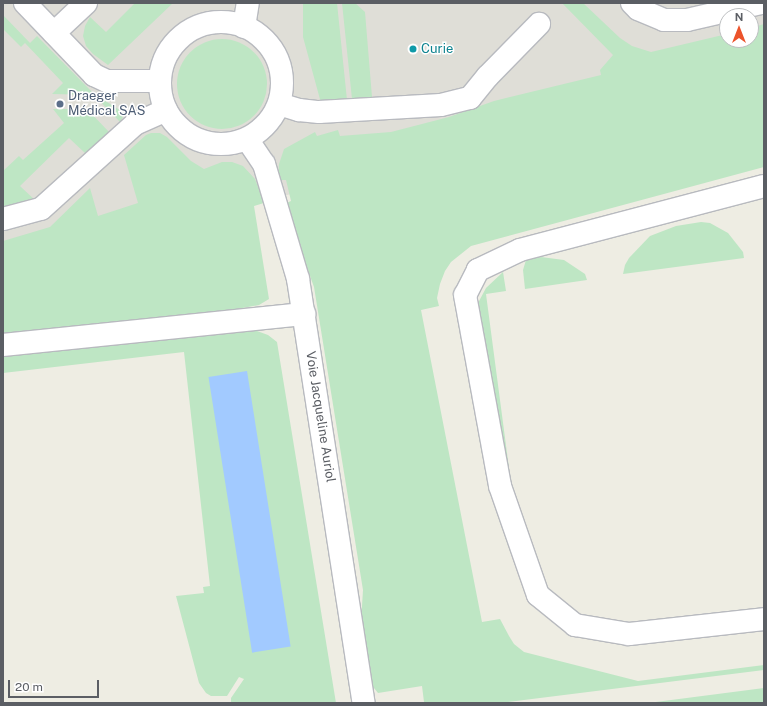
<!DOCTYPE html>
<html>
<head>
<meta charset="utf-8">
<style>
	body { margin:0 }
	#map { position:relative; width:767px; height:706px; overflow:hidden; background:#eeede3; font-family:"Public Sans",sans-serif }
	div>[style] { position:absolute }
	.industrial>* { inset:0; background:#dfded7 }
	.green>* { inset:0; background:#bee6c4 }
	.round { border-radius:50% }
	.water>* { inset:0; background:#a2caff; transform-origin:0 0 }
	.roads { filter:drop-shadow(1px 0 #b8babf) drop-shadow(-1px 0 #b8babf) drop-shadow(0 1px #b8babf) drop-shadow(0 -1px #b8babf) }
	.minor>* { height:22px; margin:-11px; padding:0 11px; transform-origin:11px; border-radius:11px; background:#fff }
	.minor>.ring { margin:-11px; padding:0; box-sizing:content-box; background:none; border:22px solid #fff; border-radius:50% }
	.dots>* { width:11px; height:11px; translate:-50% -50%; box-sizing:border-box; border:2px solid #fff; border-radius:50% }
	span { translate:-50% -50%; white-space:nowrap; text-align:center; line-height:1.15; -webkit-text-stroke:3px #fff; paint-order:stroke }
	.culture-label { font-size:13px; color:#0d838f }
	.left { translate:0 -50%; text-align:left }
	.service-label { font-size:13px; color:#4e5e75 }
	.street-label { font-size:13px; color:#5b5e64 }
	.frame { position:absolute; inset:0; border:4px solid #5b5e64; pointer-events:none }
	.north { position:absolute; left:719px; top:8px; width:40px; height:40px; box-sizing:border-box; background:#fff; border:1px solid #bdbfc1; border-radius:50%; rotate:0deg; font-size:11px; font-weight:700; line-height:16px; text-align:center; color:#5b5e64 }
	.north::after { content:''; display:block; margin:auto; width:14px; height:18px; background:#ec532b; clip-path:polygon(50% 0,100% 100%,50% 72%,0 100%) }
	.scale { position:absolute; left:8px; top:680px; width:91px; height:18px; box-sizing:border-box; border:2px solid #5b5e64; border-top:0; padding-left:5px; font-size:12px; line-height:14px; white-space:nowrap; color:#5b5e64; -webkit-text-stroke:3px #fff; paint-order:stroke }
</style>
</head>
<body>
<div id="map">
	<div class="industrial">
		<div style="clip-path:polygon(evenodd,3px 3px,764px 3px,764px 59px,3px 276px,3px 3px,727px 16px,751px 16px,751px 40px,727px 40px,727px 16px)"></div>
	</div>
	<div class="green">
		<div style="clip-path:polygon(135px 3px,173px 3px,108px 65px,93px 54px,86px 46px,83px 36px,85px 26px,90px 17px,106px 32px)"></div>
		<div style="clip-path:polygon(303px 3px,337px 3px,347px 100px,321px 103px,303px 37px)"></div>
		<div style="clip-path:polygon(342px 3px,355px 3px,365px 12px,372px 97px,352px 99px)"></div>
		<div style="clip-path:polygon(562px 3px,583px 3px,620px 38px,632px 46px,651px 52px,727px 34px,727px 40px,751px 40px,751px 28px,764px 24px,764px 167px,471px 246px,451px 262px,445px 271px,440px 284px,437px 298px,439px 306px,421px 310px,482px 622px,500px 619px,509px 636px,514px 644px,524px 652px,638px 681px,764px 665px,764px 670px,499px 703px,418px 703px,424px 702px,422px 686px,378px 693px,370px 683px,361px 622px,363px 590px,314px 287px,284px 204px,291px 201px,286px 180px,278px 180px,279px 164px,284px 149px,315px 132px,317px 136px,338px 130px,340px 136px,391px 132px,449px 117px,494px 101px,601px 75px,600px 70px,613px 55px)"></div>
		<div style="clip-path:polygon(3px 15px,30px 43px,37px 36px,94px 94px,123px 112px,124px 115px,120px 122px,94px 95px,52px 94px,63px 83px,25px 43px,21px 47px,3px 29px)"></div>
		<div class="round" style="left:177px;top:39px;width:90px;height:90px"></div>
		<div style="clip-path:polygon(53px 109px,87px 109px,109px 132px,86px 154px,69px 138px,20px 186px,37px 202px,3px 211px,3px 171px,19px 156px,23px 160px,64px 123px)"></div>
		<div style="clip-path:polygon(151px 133px,160px 133px,167px 137px,191px 161px,204px 169px,222px 162px,232px 162px,243px 166px,255px 179px,264px 203px,254px 206px,269px 299px,259px 305px,237px 309px,3px 337px,3px 241px,50px 227px,90px 188px,98px 216px,138px 203px,124px 155px,146px 135px)"></div>
		<div style="clip-path:polygon(701px 222px,710px 223px,728px 233px,743px 252px,744px 258px,623px 274px,625px 265px,629px 258px,650px 236px,676px 226px)"></div>
		<div style="clip-path:polygon(541px 257px,564px 260px,585px 274px,587px 280px,525px 289px,523px 270px,526px 260px)"></div>
		<div style="clip-path:polygon(503px 272px,506px 291px,486px 294px,514px 506px,495px 423px,478px 303px,486px 288px)"></div>
		<div style="clip-path:polygon(257px 331px,268px 335px,277px 342px,336px 703px,231px 703px,231px 698px,244px 679px,239px 677px,227px 696px,211px 696px,206px 693px,199px 683px,176px 596px,204px 593px,203px 587px,210px 586px,184px 352px,3px 373px,3px 357px,111px 344px,227px 332px)"></div>
		<div style="clip-path:polygon(764px 688px,764px 703px,648px 703px)"></div>
	</div>
	<div class="water">
		<div style="left:247px;top:371px;width:279px;height:39px;rotate:81deg"></div>
	</div>
	<div class="roads">
		<div class="minor">
			<div style="left:25px;top:3px;width:100px;rotate:46.2deg"></div>
			<div style="left:94px;top:75px;width:14px;rotate:25deg"></div>
			<div style="left:107px;top:81px;width:53px"></div>
			<div style="left:632px;top:3px;width:8px;rotate:45deg"></div>
			<div style="left:638px;top:9px;width:28px;rotate:23deg"></div>
			<div style="left:664px;top:20px;width:23px"></div>
			<div style="left:687px;top:20px;width:76px;rotate:-12.9deg"></div>
			<div class="ring" style="left:160px;top:22px;width:100px;height:100px"></div>
			<div style="left:244px;top:27px;width:24px;rotate:-81deg"></div>
			<div style="left:54px;top:33px;width:44px;rotate:-43.2deg"></div>
			<div style="left:279px;top:104px;width:21px;rotate:17deg"></div>
			<div style="left:299px;top:110px;width:20px;rotate:6deg"></div>
			<div style="left:319px;top:112px;width:122px;rotate:-3.3deg"></div>
			<div style="left:441px;top:105px;width:30px;rotate:-14deg"></div>
			<div style="left:470px;top:98px;width:28px;rotate:-51deg"></div>
			<div style="left:488px;top:76px;width:73px;rotate:-45.6deg"></div>
			<div style="left:247px;top:139px;width:30px;rotate:56deg"></div>
			<div style="left:264px;top:164px;width:120px;rotate:73.5deg"></div>
			<div style="left:298px;top:279px;width:429px;rotate:81.2deg"></div>
			<div style="left:764px;top:186px;width:252px;rotate:165.3deg"></div>
			<div style="left:520px;top:250px;width:47px;rotate:154.5deg"></div>
			<div style="left:478px;top:270px;width:28px;rotate:117deg"></div>
			<div style="left:465px;top:295px;width:194px;rotate:79.6deg"></div>
			<div style="left:500px;top:486px;width:115px;rotate:70.8deg"></div>
			<div style="left:538px;top:595px;width:48px;rotate:39deg"></div>
			<div style="left:575px;top:625px;width:55px;rotate:9.5deg"></div>
			<div style="left:629px;top:634px;width:136px;rotate:-6.3deg"></div>
			<div style="left:3px;top:219px;width:39px;rotate:-15deg"></div>
			<div style="left:41px;top:209px;width:127px;rotate:-42.1deg"></div>
			<div style="left:135px;top:124px;width:34px;rotate:-24deg"></div>
			<div style="left:3px;top:345px;width:303px;rotate:-5.9deg"></div>
		</div>
	</div>
	<div class="dots">
		<div style="left:413px;top:49px;background:#0f9aa8"></div>
		<div style="left:60px;top:104px;background:#5c6f8a"></div>
	</div>
	<div class="culture-label">
		<span class="left" style="left:421px;top:49px">Curie</span>
	</div>
	<div class="service-label">
		<span class="left" style="left:68px;top:104px">Draeger<br>Médical SAS</span>
	</div>
	<div class="street-label">
		<span style="left:320px;top:417px;rotate:81deg">Voie Jacqueline Auriol</span>
	</div>
	<div class="frame"></div>
	<div class="north">N</div>
	<div class="scale">20 m</div>
</div>
</body>
</html>
